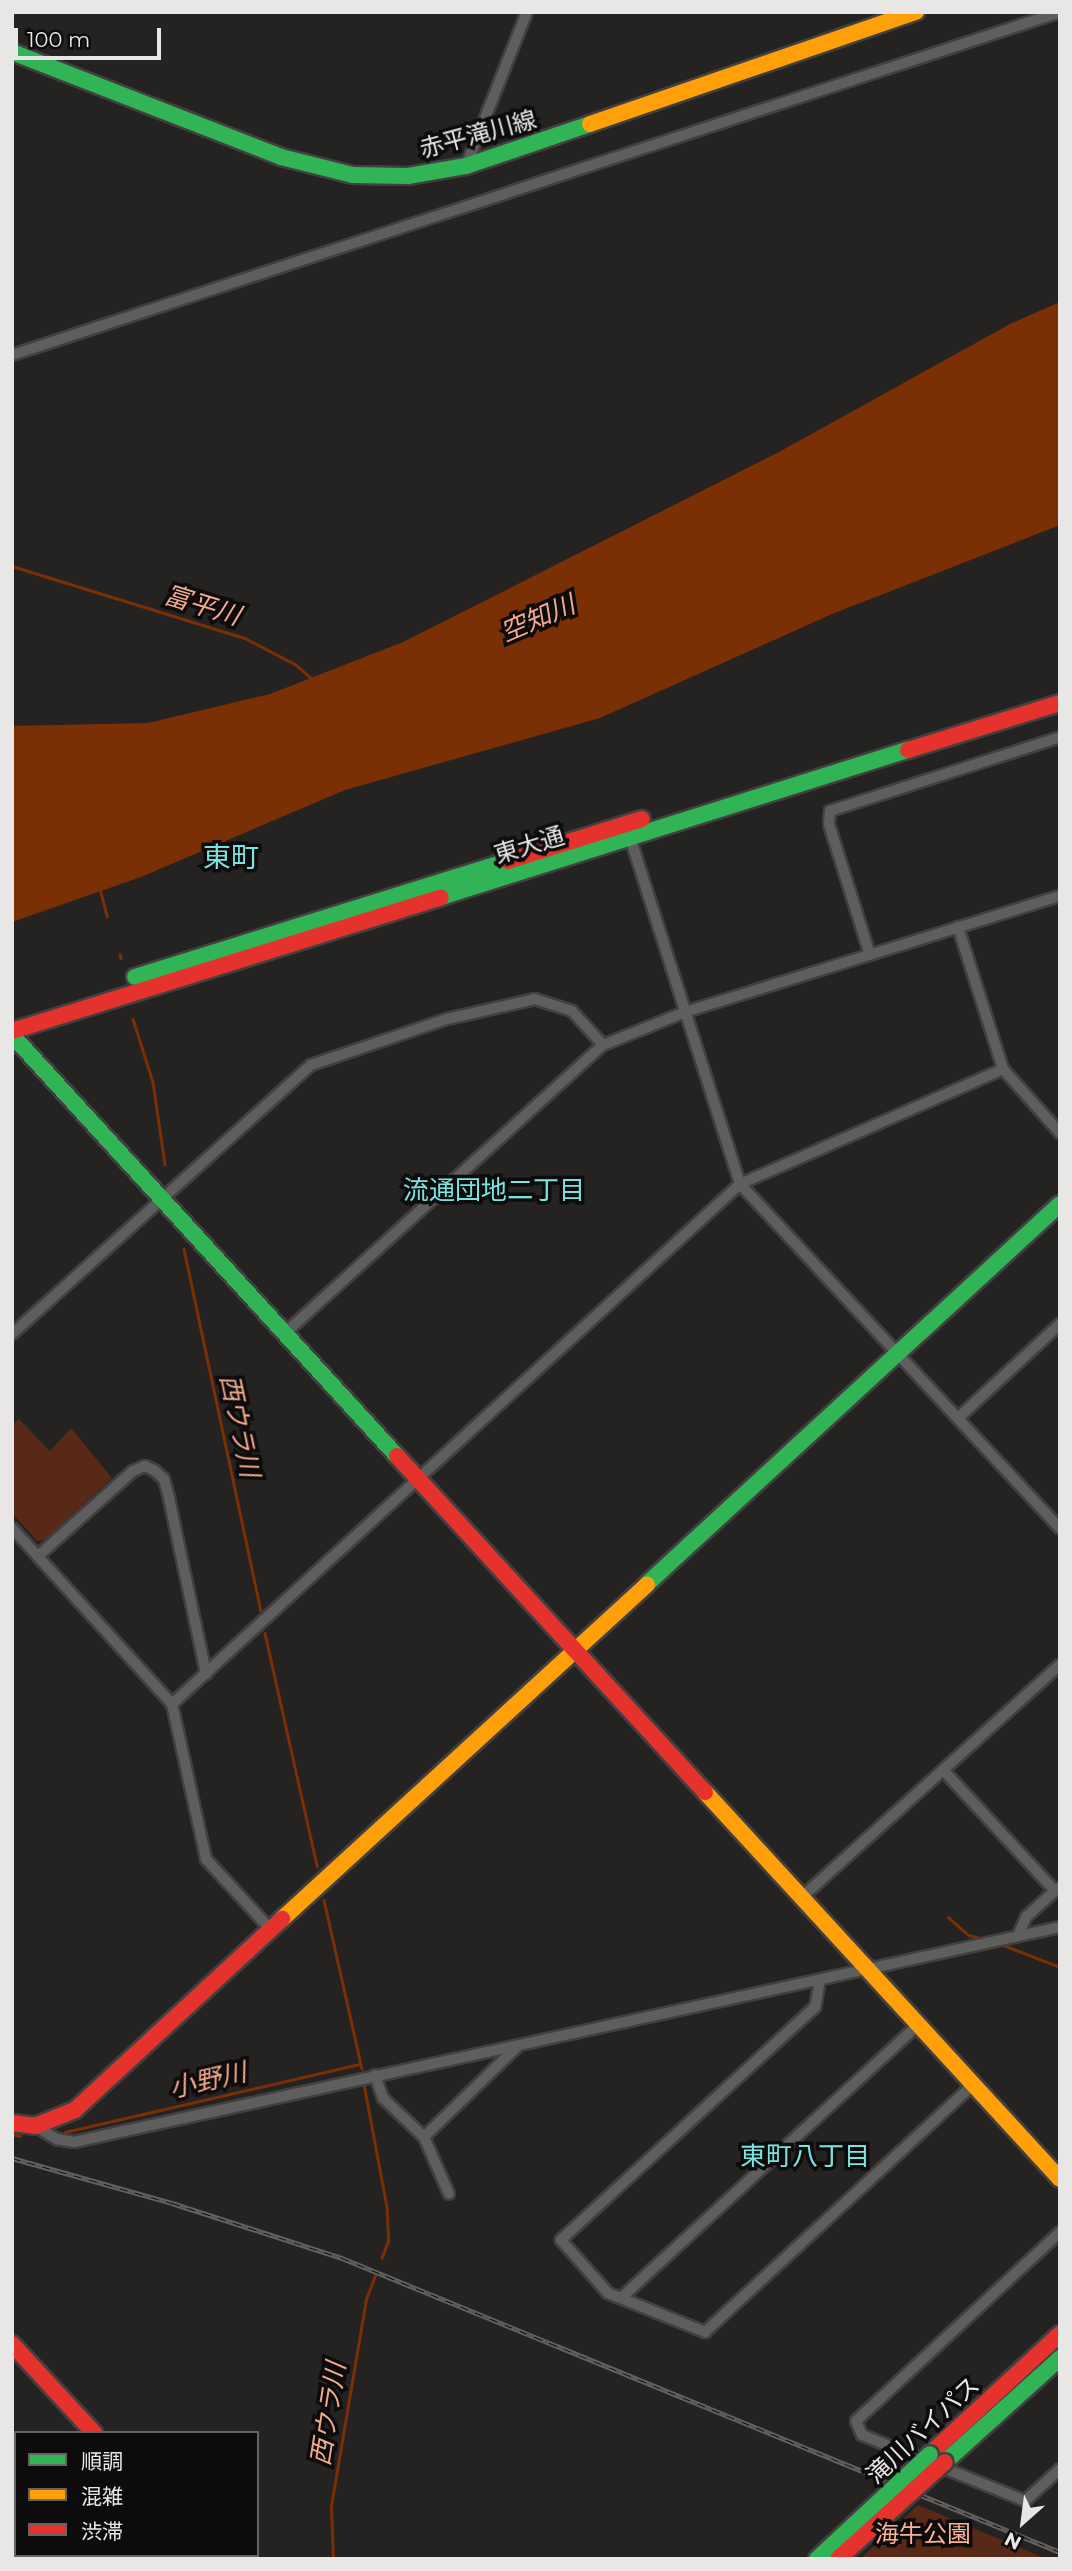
<!DOCTYPE html>
<html>
<head>
<meta charset="utf-8">
<style>
	body { margin:0 }
	#map { position:relative; width:1072px; height:2571px; overflow:hidden; background:#242322; font-family:Montserrat,"Noto Sans JP",sans-serif }
	div>[style] { position:absolute }
	.green>* { inset:0; background:#572916 }
	.water>* { inset:0; background:#7b2f05 }
	.stream>* { height:2.5px; margin:-1.25px; padding:0 1.25px; transform-origin:1.25px; border-radius:1.25px; background:#7b2f05 }
	.roads { filter:drop-shadow(2px 0 #41403f) drop-shadow(-2px 0 #41403f) drop-shadow(0 2px #41403f) drop-shadow(0 -2px #41403f) }
	.street>* { height:10px; margin:-5px; padding:0 5px; transform-origin:5px; border-radius:5px; background:#5f5e5e }
	.fast>* { height:16px; margin:-8px; padding:0 8px; transform-origin:8px; border-radius:8px; background:#30b455 }
	.slow>* { height:16px; margin:-8px; padding:0 8px; transform-origin:8px; border-radius:8px; background:#ff9f0a }
	.jam>* { height:16px; margin:-8px; padding:0 8px; transform-origin:8px; border-radius:8px; background:#e5322d }
	.rail>* { height:5px; margin-top:-2.5px; transform-origin:0; background:repeating-linear-gradient(90deg,#0d0b0b 0 8px,#626160 0 16px); box-sizing:border-box; border-block:2px solid #626160 }
	.bridges { filter:drop-shadow(2px 0 #41403f) drop-shadow(-2px 0 #41403f) drop-shadow(0 2px #41403f) drop-shadow(0 -2px #41403f) }
	.fast-bridge>* { height:16px; margin:-8px; padding:0 8px; transform-origin:8px; border-radius:8px; background:#30b455 }
	.jam-bridge>* { height:16px; margin:-8px; padding:0 8px; transform-origin:8px; border-radius:8px; background:#e5322d }
	span { translate:-50% -50%; white-space:nowrap; text-align:center; line-height:1.15; -webkit-text-stroke:7px #0d0b0b; paint-order:stroke }
	.street-label { font-size:24px; color:#e9e7e6 }
	.park-label { font-size:24px; color:#fab195 }
	.water-label { font-size:26px; color:#f2aa8e; font-style:italic }
	.neighbourhood-label { font-size:26px; color:#79e4e0 }
	.quarter-label { font-size:28px; color:#79e4e0 }
	.frame { position:absolute; inset:0; border:14px solid #e9e7e6; pointer-events:none }
	.legend { position:absolute; left:14px; top:2431px; width:245px; height:126px; box-sizing:border-box; background:#0d0b0b; border:2px solid #656363; margin:0; padding:9px 12px; list-style:none; font-size:21px; color:#e9e7e6 }
	.legend li { display:flex; align-items:center; gap:14px; height:35px }
	.legend b { width:35px; border:2px solid #656363 }
	.north { position:absolute; left:988px; top:2487px; width:70px; height:70px; -webkit-text-stroke:5px #0d0b0b; paint-order:stroke; rotate:208deg; font-size:19px; font-weight:700; line-height:28px; text-align:center; color:#e9e7e6 }
	.north::after { content:''; display:block; margin:auto; width:24px; height:32px; background:#e9e7e6; clip-path:polygon(50% 0,100% 100%,50% 72%,0 100%) }
	.scale { position:absolute; left:14px; top:28px; width:147px; height:32px; box-sizing:border-box; border:4px solid #e9e7e6; border-top:0; padding-left:9px; font-size:21px; line-height:24px; white-space:nowrap; color:#e9e7e6; -webkit-text-stroke:5px #0d0b0b; paint-order:stroke }
</style>
</head>
<body>
<div id="map">
	<div class="green">
		<div style="clip-path:polygon(19px 1419px,50px 1451px,71px 1428px,112px 1478px,45px 1540px,37px 1541px,12px 1513px,12px 1425px)"></div>
		<div style="clip-path:polygon(918px 2505px,1047px 2559px,860px 2559px)"></div>
	</div>
	<div class="water">
		<div style="clip-path:polygon(1060px 302px,1060px 525px,832px 614px,600px 718px,345px 790px,141px 877px,12px 922px,12px 726px,148px 723px,270px 694px,403px 642px,779px 452px,1010px 324px)"></div>
	</div>
	<div class="stream">
		<div style="left:12px;top:566px;width:244px;rotate:17.2deg"></div>
		<div style="left:245px;top:638px;width:56px;rotate:27.5deg"></div>
		<div style="left:295px;top:664px;width:21px;rotate:41deg"></div>
		<div style="left:100px;top:889px;width:28px;rotate:75deg"></div>
		<div style="left:120px;top:954px;width:4px;rotate:76deg"></div>
		<div style="left:133px;top:1019px;width:66px;rotate:72.4deg"></div>
		<div style="left:153px;top:1082px;width:83px;rotate:81.7deg"></div>
		<div style="left:184px;top:1249px;width:369px;rotate:78deg"></div>
		<div style="left:265px;top:1633px;width:239px;rotate:77.4deg"></div>
		<div style="left:324px;top:1900px;width:173px;rotate:77.3deg"></div>
		<div style="left:948px;top:1917px;width:28px;rotate:41deg"></div>
		<div style="left:969px;top:1935px;width:15px;rotate:16deg"></div>
		<div style="left:1003px;top:1945px;width:61px;rotate:21.1deg"></div>
		<div style="left:364px;top:2084px;width:125px;rotate:79.4deg"></div>
		<div style="left:387px;top:2207px;width:33px;rotate:87deg"></div>
		<div style="left:389px;top:2240px;width:19px;rotate:111deg"></div>
		<div style="left:65px;top:2132px;width:302px;rotate:-13deg"></div>
		<div style="left:12px;top:2134px;width:8px;rotate:14deg"></div>
		<div style="left:333px;top:2559px;width:53px;rotate:-92.2deg"></div>
		<div style="left:331px;top:2506px;width:210px;rotate:-80.4deg"></div>
		<div style="left:366px;top:2299px;width:25px;rotate:-69deg"></div>
	</div>
	<div class="roads">
		<div class="street">
			<div style="left:466px;top:166px;width:166px;rotate:-68.4deg"></div>
			<div style="left:12px;top:355px;width:1103px;rotate:-18.12deg"></div>
			<div style="left:629px;top:834px;width:367px;rotate:72.4deg"></div>
			<div style="left:740px;top:1184px;width:470px;rotate:47.1deg"></div>
			<div style="left:958px;top:927px;width:149px;rotate:72.4deg"></div>
			<div style="left:1003px;top:1069px;width:86px;rotate:48.3deg"></div>
			<div style="left:870px;top:955px;width:137px;rotate:-107.4deg"></div>
			<div style="left:829px;top:824px;width:13px;rotate:-86deg"></div>
			<div style="left:830px;top:811px;width:242px;rotate:-17.8deg"></div>
			<div style="left:12px;top:1334px;width:402px;rotate:-42deg"></div>
			<div style="left:311px;top:1065px;width:144px;rotate:-18.7deg"></div>
			<div style="left:447px;top:1019px;width:90px;rotate:-12.8deg"></div>
			<div style="left:535px;top:999px;width:39px;rotate:18deg"></div>
			<div style="left:572px;top:1011px;width:46px;rotate:47.6deg"></div>
			<div style="left:284px;top:1334px;width:430px;rotate:-42.2deg"></div>
			<div style="left:603px;top:1045px;width:88px;rotate:-21.9deg"></div>
			<div style="left:685px;top:1012px;width:393px;rotate:-17.2deg"></div>
			<div style="left:958px;top:1418px;width:139px;rotate:-42.7deg"></div>
			<div style="left:12px;top:1528px;width:238px;rotate:47.7deg"></div>
			<div style="left:172px;top:1704px;width:159px;rotate:77.6deg"></div>
			<div style="left:206px;top:1859px;width:96px;rotate:47.5deg"></div>
			<div style="left:38px;top:1556px;width:127px;rotate:-41.8deg"></div>
			<div style="left:133px;top:1471px;width:13px;rotate:-23deg"></div>
			<div style="left:145px;top:1466px;width:10px;rotate:24deg"></div>
			<div style="left:154px;top:1470px;width:13px;rotate:42deg"></div>
			<div style="left:164px;top:1479px;width:20px;rotate:75deg"></div>
			<div style="left:169px;top:1498px;width:180px;rotate:78.1deg"></div>
			<div style="left:172px;top:1704px;width:770px;rotate:-42.47deg"></div>
			<div style="left:740px;top:1184px;width:287px;rotate:-23.6deg"></div>
			<div style="left:944px;top:1771px;width:163px;rotate:47.2deg"></div>
			<div style="left:802px;top:1897px;width:347px;rotate:-42deg"></div>
			<div style="left:1018px;top:1936px;width:21px;rotate:-67deg"></div>
			<div style="left:1026px;top:1917px;width:43px;rotate:-42.2deg"></div>
			<div style="left:820px;top:1980px;width:27px;rotate:100deg"></div>
			<div style="left:815px;top:2007px;width:345px;rotate:137.5deg"></div>
			<div style="left:561px;top:2240px;width:71px;rotate:48.4deg"></div>
			<div style="left:608px;top:2293px;width:105px;rotate:21.9deg"></div>
			<div style="left:705px;top:2332px;width:366px;rotate:-42.7deg"></div>
			<div style="left:375px;top:2075px;width:24px;rotate:71deg"></div>
			<div style="left:383px;top:2098px;width:57px;rotate:43.6deg"></div>
			<div style="left:424px;top:2137px;width:62px;rotate:66.3deg"></div>
			<div style="left:35px;top:2126px;width:26px;rotate:31deg"></div>
			<div style="left:57px;top:2139px;width:17px;rotate:10deg"></div>
			<div style="left:74px;top:2142px;width:1009px;rotate:-12.3deg"></div>
			<div style="left:424px;top:2137px;width:131px;rotate:-44.1deg"></div>
			<div style="left:621px;top:2298px;width:405px;rotate:-42.6deg"></div>
			<div style="left:924px;top:2460px;width:67px;rotate:-158deg"></div>
			<div style="left:862px;top:2435px;width:15px;rotate:-113deg"></div>
			<div style="left:856px;top:2421px;width:278px;rotate:-42.8deg"></div>
			<div style="left:939px;top:2466px;width:93px;rotate:22.1deg"></div>
			<div style="left:1025px;top:2501px;width:47px;rotate:-42.4deg"></div>
		</div>
		<div class="fast">
			<div style="left:12px;top:52px;width:289px;rotate:21.3deg"></div>
			<div style="left:281px;top:157px;width:74px;rotate:14deg"></div>
			<div style="left:353px;top:175px;width:55px;rotate:1deg"></div>
			<div style="left:408px;top:176px;width:59px;rotate:-9.8deg"></div>
			<div style="left:466px;top:166px;width:131px;rotate:-18.7deg"></div>
			<div style="left:441px;top:897px;width:490px;rotate:-17.5deg"></div>
			<div style="left:135px;top:977px;width:391px;rotate:-17.3deg"></div>
			<div style="left:12px;top:1035px;width:570px;rotate:47.56deg"></div>
			<div style="left:647px;top:1584px;width:561px;rotate:-42.62deg"></div>
			<div style="left:945px;top:2462px;width:155px;rotate:-42.1deg"></div>
			<div style="left:207px;top:2555px;width:5px;rotate:53deg"></div>
		</div>
		<div class="slow">
			<div style="left:590px;top:124px;width:345px;rotate:-19deg"></div>
			<div style="left:705px;top:1792px;width:525px;rotate:47.47deg"></div>
			<div style="left:282px;top:1919px;width:495px;rotate:-42.5deg"></div>
		</div>
		<div class="jam">
			<div style="left:908px;top:750px;width:159px;rotate:-17.2deg"></div>
			<div style="left:508px;top:861px;width:140px;rotate:-17.4deg"></div>
			<div style="left:12px;top:1031px;width:449px;rotate:-17.3deg"></div>
			<div style="left:397px;top:1456px;width:456px;rotate:47.5deg"></div>
			<div style="left:12px;top:2123px;width:23px;rotate:7deg"></div>
			<div style="left:35px;top:2126px;width:43px;rotate:-21.8deg"></div>
			<div style="left:75px;top:2110px;width:282px;rotate:-42.7deg"></div>
			<div style="left:12px;top:2344px;width:121px;rotate:47.3deg"></div>
			<div style="left:930px;top:2454px;width:177px;rotate:-42.7deg"></div>
		</div>
	</div>
	<div class="rail">
		<div style="left:12px;top:2158px;width:166px;rotate:15.7deg"></div>
		<div style="left:172px;top:2203px;width:179px;rotate:17.9deg"></div>
		<div style="left:342px;top:2258px;width:776px;rotate:22.27deg"></div>
	</div>
	<div class="bridges">
		<div class="fast-bridge">
			<div style="left:817px;top:2559px;width:154px;rotate:-42.9deg"></div>
		</div>
		<div class="jam-bridge">
			<div style="left:838px;top:2559px;width:144px;rotate:-42.2deg"></div>
		</div>
	</div>
	<div class="street-label">
		<span style="left:478px;top:134px;rotate:-15deg">赤平滝川線</span>
		<span style="left:529px;top:845px;rotate:-17deg">東大通</span>
		<span style="left:923px;top:2430px;rotate:-43deg">滝川バイパス</span>
	</div>
	<div class="park-label">
		<span style="left:923px;top:2534px">海牛公園</span>
	</div>
	<div class="water-label">
		<span style="left:202px;top:606px;rotate:17deg">富平川</span>
		<span style="left:538px;top:619px;rotate:-23deg">空知川</span>
		<span style="left:239px;top:1426px;rotate:78deg">西ウラ川</span>
		<span style="left:208px;top:2081px;rotate:-13deg">小野川</span>
		<span style="left:329px;top:2414px;rotate:-81deg">西ウラ川</span>
	</div>
	<div class="neighbourhood-label">
		<span style="left:494px;top:1191px">流通団地二丁目</span>
		<span style="left:805px;top:2157px">東町八丁目</span>
	</div>
	<div class="quarter-label">
		<span style="left:231px;top:857px">東町</span>
	</div>
	<div class="frame"></div>
	<ul class="legend">
	<li><b style="height:9px;background:#30b455"></b>順調</li>
	<li><b style="height:9px;background:#ff9f0a"></b>混雑</li>
	<li><b style="height:9px;background:#e5322d"></b>渋滞</li>
	</ul>
	<div class="north">N</div>
	<div class="scale">100 m</div>
</div>
</body>
</html>
